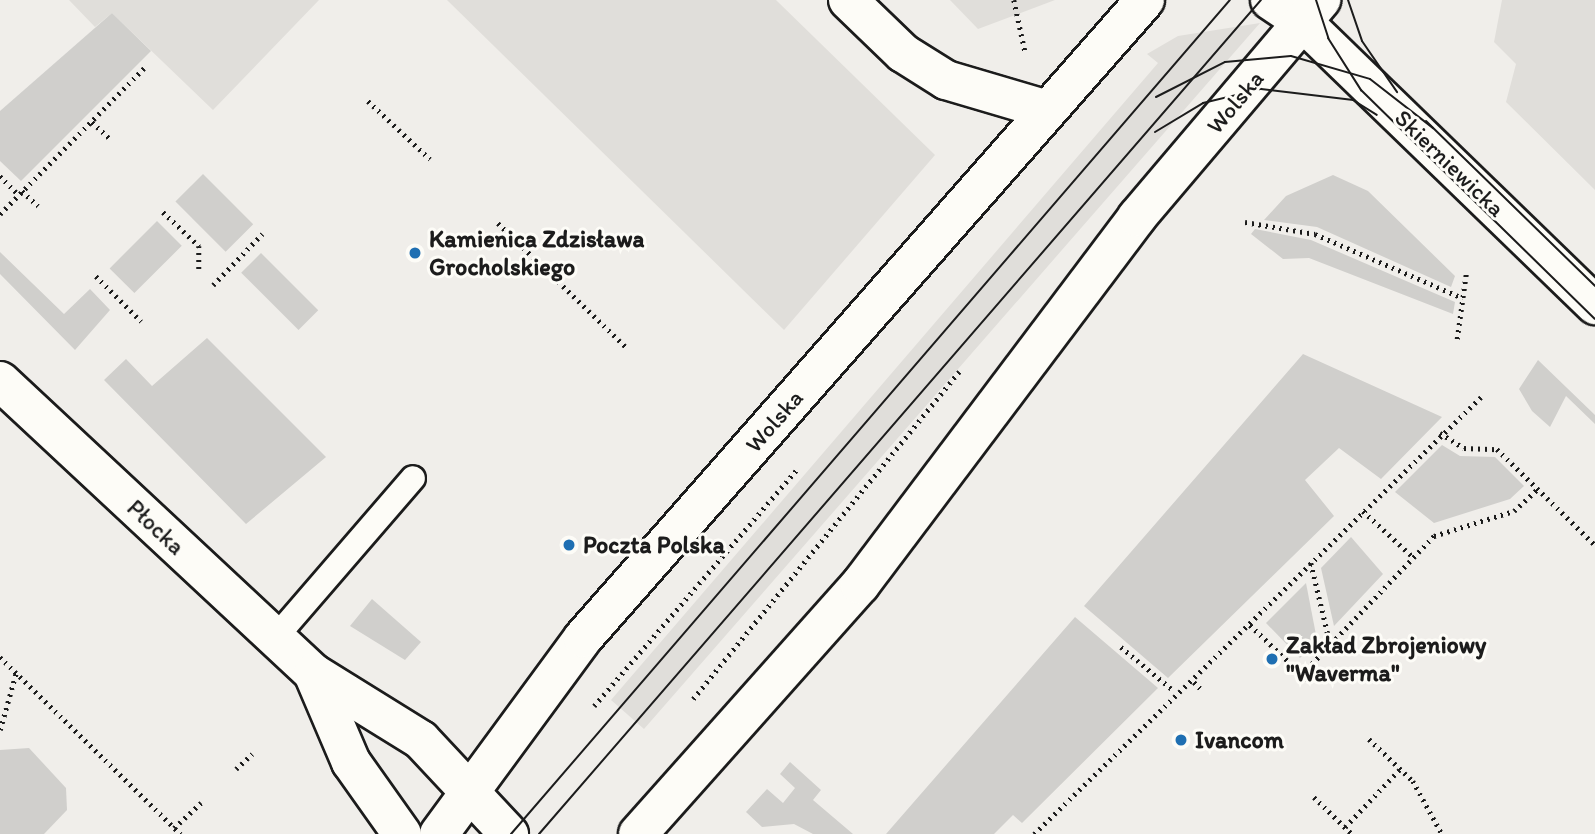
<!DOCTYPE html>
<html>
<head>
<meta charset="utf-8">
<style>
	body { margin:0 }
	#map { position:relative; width:1595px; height:834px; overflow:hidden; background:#f0eeea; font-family:Itim,sans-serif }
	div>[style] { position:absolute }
	.built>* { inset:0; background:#e0deda }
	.green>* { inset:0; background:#d0cfcc; transform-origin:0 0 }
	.path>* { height:4.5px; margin-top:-2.25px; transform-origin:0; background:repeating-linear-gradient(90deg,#1c1c1c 0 2px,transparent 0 7px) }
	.roads { filter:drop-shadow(2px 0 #1c1c1c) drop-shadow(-2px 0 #1c1c1c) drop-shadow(0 2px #1c1c1c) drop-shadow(0 -2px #1c1c1c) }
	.service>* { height:24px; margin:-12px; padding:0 12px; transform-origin:12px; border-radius:12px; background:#fdfcf7 }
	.minor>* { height:38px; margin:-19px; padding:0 19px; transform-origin:19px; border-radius:19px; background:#fdfcf7 }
	.tertiary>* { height:38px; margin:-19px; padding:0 19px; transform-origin:19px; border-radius:19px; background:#fdfcf7 }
	.secondary>* { height:38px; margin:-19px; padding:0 19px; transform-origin:19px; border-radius:19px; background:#fdfcf7 }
	.tram>* { height:2px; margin:-1px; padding:0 1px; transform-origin:1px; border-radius:1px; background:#1c1c1c }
	.dots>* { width:19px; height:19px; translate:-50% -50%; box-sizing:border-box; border:4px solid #fdfcf7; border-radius:50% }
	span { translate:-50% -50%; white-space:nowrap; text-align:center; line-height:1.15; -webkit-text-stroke:6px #fdfcf7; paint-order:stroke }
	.street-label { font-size:24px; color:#1c1c1c }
	.poi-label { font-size:24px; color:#1c1c1c; font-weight:700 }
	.left { translate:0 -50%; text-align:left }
</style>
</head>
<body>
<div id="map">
	<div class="built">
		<div style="clip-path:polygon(69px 0,319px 0,213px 110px,112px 13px,95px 27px)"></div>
		<div style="clip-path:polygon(447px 0,776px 0,935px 155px,784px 330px)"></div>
		<div style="clip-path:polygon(950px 0,1055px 0,978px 29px)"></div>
		<div style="clip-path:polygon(1502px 0,1595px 0,1595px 190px,1506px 102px,1516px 64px,1494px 42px)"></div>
		<div style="clip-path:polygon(1260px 23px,644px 729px,611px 700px,1158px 63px,1147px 54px,1178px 36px)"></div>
	</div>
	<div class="green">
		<div style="clip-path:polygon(112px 13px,151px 51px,21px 181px,0 161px,0 111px)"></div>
		<div style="left:203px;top:174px;width:71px;height:39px;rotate:45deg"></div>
		<div style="clip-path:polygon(1333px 175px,1368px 191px,1455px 276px,1451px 287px,1317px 227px,1264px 220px,1286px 196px)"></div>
		<div style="left:157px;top:221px;width:35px;height:67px;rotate:45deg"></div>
		<div style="clip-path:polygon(1255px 229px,1311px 240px,1455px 302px,1453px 314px,1309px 258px,1283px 259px,1251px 234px)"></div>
		<div style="clip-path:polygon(0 252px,64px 314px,90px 289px,110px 310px,75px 350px,0 274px)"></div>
		<div style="left:261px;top:253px;width:81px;height:28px;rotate:45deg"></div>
		<div style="clip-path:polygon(207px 338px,326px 457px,246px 524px,104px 380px,126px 359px,152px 386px)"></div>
		<div style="clip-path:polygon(1303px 354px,1442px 417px,1381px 479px,1339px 448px,1305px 480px,1334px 516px,1168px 678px,1084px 606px)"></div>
		<div style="clip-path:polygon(1538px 360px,1595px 415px,1595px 424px,1566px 396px,1550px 427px,1532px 411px,1519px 389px)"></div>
		<div style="clip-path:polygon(1442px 445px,1460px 456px,1495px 457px,1524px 486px,1510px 499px,1434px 523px,1395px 492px)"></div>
		<div style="clip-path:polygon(1351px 537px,1383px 574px,1334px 626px,1321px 568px)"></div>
		<div style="clip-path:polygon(1306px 583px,1317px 640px,1300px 658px,1266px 623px)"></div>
		<div style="clip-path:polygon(372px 599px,421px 642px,405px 660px,350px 626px)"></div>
		<div style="clip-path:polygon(1075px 617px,1158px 688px,1022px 823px,1013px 815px,994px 834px,886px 834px)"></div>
		<div style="clip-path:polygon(29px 748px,66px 788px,67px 810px,44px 834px,0 834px,0 750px)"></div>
		<div style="clip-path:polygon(790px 762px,821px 790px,813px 800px,853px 834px,813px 834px,794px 824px,762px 827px,746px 812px,767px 789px,783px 803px,795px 788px,780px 774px)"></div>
	</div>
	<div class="path">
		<div style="left:1014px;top:0;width:52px;rotate:77.8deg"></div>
		<div style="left:368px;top:101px;width:85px;rotate:43.1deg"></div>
		<div style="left:92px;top:122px;width:25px;rotate:43deg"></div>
		<div style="left:0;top:176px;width:27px;rotate:45deg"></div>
		<div style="left:22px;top:191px;width:22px;rotate:43deg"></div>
		<div style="left:163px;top:212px;width:50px;rotate:43.4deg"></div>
		<div style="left:199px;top:246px;width:25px;rotate:90deg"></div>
		<div style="left:0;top:214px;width:205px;rotate:-45.4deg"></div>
		<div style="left:1245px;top:222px;width:71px;rotate:9.7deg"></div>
		<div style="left:1315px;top:234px;width:161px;rotate:23.4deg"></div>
		<div style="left:498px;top:223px;width:178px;rotate:44.1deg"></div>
		<div style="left:96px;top:276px;width:64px;rotate:45deg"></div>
		<div style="left:213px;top:285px;width:71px;rotate:-46.1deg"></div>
		<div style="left:1457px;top:339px;width:66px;rotate:-82.1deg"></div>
		<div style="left:1440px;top:433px;width:28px;rotate:32deg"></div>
		<div style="left:1464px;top:448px;width:33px;rotate:2deg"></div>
		<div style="left:1497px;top:449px;width:137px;rotate:44.4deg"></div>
		<div style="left:1363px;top:511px;width:68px;rotate:42.6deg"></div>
		<div style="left:1311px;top:563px;width:82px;rotate:76.6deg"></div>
		<div style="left:1250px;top:625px;width:81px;rotate:43.5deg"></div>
		<div style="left:1121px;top:647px;width:67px;rotate:39.6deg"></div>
		<div style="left:0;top:657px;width:253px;rotate:44.4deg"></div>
		<div style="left:1302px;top:674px;width:191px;rotate:-46.3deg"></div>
		<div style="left:1434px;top:536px;width:84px;rotate:-17.4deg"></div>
		<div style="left:1514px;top:511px;width:33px;rotate:-43deg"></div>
		<div style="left:1194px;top:682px;width:13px;rotate:45deg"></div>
		<div style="left:693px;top:699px;width:422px;rotate:-50.9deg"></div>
		<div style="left:594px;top:706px;width:313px;rotate:-49.4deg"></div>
		<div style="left:0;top:730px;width:59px;rotate:-74.3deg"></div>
		<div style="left:1369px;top:739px;width:61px;rotate:43.7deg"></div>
		<div style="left:1413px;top:781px;width:60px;rotate:61.3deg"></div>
		<div style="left:236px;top:769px;width:22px;rotate:-43deg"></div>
		<div style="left:1314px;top:797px;width:53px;rotate:44.2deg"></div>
		<div style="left:1345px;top:827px;width:80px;rotate:-46.5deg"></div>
		<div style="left:174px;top:828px;width:37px;rotate:-43deg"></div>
		<div style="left:1034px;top:834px;width:625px;rotate:-44.35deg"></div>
	</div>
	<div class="roads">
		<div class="service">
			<div style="left:275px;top:638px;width:211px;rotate:-49.2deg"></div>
		</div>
		<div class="minor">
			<div style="left:848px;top:0;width:76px;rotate:43.9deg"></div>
			<div style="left:903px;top:53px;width:51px;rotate:32.1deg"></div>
			<div style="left:946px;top:80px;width:106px;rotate:16.4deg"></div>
		</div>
		<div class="tertiary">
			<div style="left:1270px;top:0;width:40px;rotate:34deg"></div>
			<div style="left:1303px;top:22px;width:407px;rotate:44.1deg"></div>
			<div style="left:0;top:381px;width:428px;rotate:43deg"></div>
			<div style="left:313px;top:673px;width:127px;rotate:31.8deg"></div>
			<div style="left:421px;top:740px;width:129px;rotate:46.9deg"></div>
			<div style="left:313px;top:673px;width:97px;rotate:66.9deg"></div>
			<div style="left:351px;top:762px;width:88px;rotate:54.7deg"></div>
		</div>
		<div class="secondary">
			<div style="left:439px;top:834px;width:243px;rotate:-53.7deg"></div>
			<div style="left:583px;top:638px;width:850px;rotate:-48.62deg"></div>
			<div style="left:638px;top:834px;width:334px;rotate:-48.3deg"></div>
			<div style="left:860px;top:585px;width:461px;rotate:-53deg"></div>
			<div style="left:1137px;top:217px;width:285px;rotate:-49.7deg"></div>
		</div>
	</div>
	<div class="tram">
		<div style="left:1316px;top:0;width:40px;rotate:72deg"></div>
		<div style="left:1328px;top:38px;width:62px;rotate:57.6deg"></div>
		<div style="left:1361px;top:90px;width:327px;rotate:44.4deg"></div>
		<div style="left:1348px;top:0;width:43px;rotate:71.1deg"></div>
		<div style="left:1362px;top:41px;width:62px;rotate:55.5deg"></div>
		<div style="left:1156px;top:97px;width:77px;rotate:-26.9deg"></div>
		<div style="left:1225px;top:62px;width:66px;rotate:-5.2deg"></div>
		<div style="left:1291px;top:56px;width:82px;rotate:16.2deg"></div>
		<div style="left:1370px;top:79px;width:80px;rotate:37.9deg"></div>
		<div style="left:1426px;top:121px;width:236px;rotate:44.3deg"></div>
		<div style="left:1155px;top:132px;width:56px;rotate:-31.1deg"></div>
		<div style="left:1203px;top:103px;width:60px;rotate:-13.6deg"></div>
		<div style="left:1261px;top:89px;width:93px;rotate:6.8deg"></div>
		<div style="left:1353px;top:100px;width:28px;rotate:32deg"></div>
		<div style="left:511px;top:834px;width:1101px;rotate:-49.24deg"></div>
		<div style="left:539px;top:834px;width:1103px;rotate:-49.12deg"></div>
	</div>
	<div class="dots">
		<div style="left:415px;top:253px;background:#1f6fb2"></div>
		<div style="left:569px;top:545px;background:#1f6fb2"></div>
		<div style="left:1272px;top:659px;background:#1f6fb2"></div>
		<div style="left:1181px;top:740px;background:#1f6fb2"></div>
	</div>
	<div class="street-label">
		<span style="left:1235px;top:102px;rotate:-50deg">Wolska</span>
		<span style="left:1450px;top:163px;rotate:44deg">Skierniewicka</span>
		<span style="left:774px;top:421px;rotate:-49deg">Wolska</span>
		<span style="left:156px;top:527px;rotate:43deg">Płocka</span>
	</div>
	<div class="poi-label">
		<span class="left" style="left:429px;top:253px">Kamienica Zdzisława<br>Grocholskiego</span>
		<span class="left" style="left:583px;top:545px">Poczta Polska</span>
		<span class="left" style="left:1286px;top:659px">Zakład Zbrojeniowy<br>"Waverma"</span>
		<span class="left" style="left:1195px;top:740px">Ivancom</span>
	</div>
</div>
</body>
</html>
